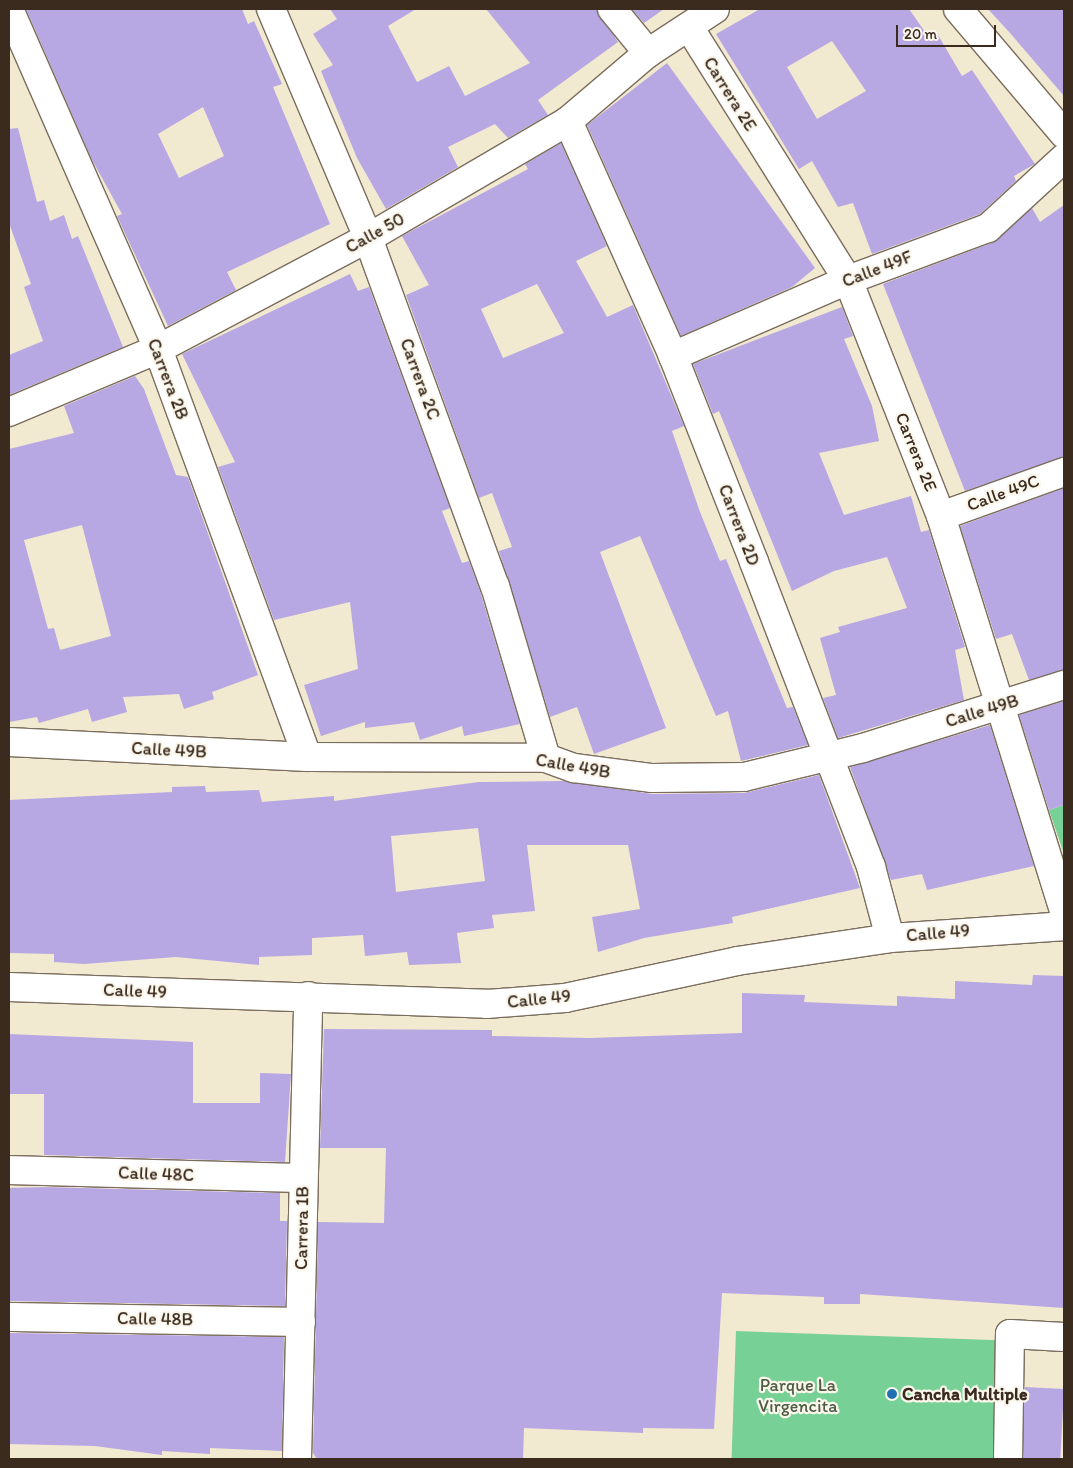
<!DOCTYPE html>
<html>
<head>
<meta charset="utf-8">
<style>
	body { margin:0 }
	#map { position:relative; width:1073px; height:1468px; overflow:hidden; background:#f2e9d1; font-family:Itim,sans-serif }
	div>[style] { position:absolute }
	.green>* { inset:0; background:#77d095; transform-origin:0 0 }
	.building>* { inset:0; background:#b7a7e2; transform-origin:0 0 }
	.roads { filter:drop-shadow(1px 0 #7b6d5d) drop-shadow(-1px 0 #7b6d5d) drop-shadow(0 1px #7b6d5d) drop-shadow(0 -1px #7b6d5d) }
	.minor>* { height:28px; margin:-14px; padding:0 14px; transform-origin:14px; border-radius:14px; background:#fff }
	.dots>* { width:14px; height:14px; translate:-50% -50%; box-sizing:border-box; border:2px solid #fbf7ec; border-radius:50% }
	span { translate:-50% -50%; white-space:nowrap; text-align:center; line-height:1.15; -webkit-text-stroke:4.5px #fbf7ec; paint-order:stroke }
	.street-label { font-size:18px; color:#3b2a1e }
	.park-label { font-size:18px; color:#4d5c42 }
	.poi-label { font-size:18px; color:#3b2a1e; font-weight:700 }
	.left { translate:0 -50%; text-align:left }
	.frame { position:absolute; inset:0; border:10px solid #3b2a1e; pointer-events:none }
	.scale { position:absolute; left:896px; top:25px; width:100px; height:22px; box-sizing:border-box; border:2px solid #3b2a1e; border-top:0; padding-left:6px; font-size:15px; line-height:18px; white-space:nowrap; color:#3b2a1e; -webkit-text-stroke:4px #fbf7ec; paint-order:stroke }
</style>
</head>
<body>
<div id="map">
	<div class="green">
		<div style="clip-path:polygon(1064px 805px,1064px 854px,1049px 810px)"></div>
		<div style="left:736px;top:1331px;width:263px;height:128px;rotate:2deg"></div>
	</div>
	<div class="building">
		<div style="clip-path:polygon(evenodd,26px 9px,242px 9px,248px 24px,254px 21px,282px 84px,273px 87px,330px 224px,227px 272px,236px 290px,168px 326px,117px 216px,122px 214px,91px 158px,26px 9px,203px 107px,224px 156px,179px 178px,158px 134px,203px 107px)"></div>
		<div style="clip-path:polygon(330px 9px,416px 9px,388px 26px,417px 82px,449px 66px,465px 96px,530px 63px,486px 9px,597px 9px,618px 42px,538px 100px,548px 115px,508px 138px,495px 124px,448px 147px,458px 167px,386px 209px,357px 158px,321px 71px,333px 65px,313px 34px,337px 19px)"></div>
		<div style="clip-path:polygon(632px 9px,664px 9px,644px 23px)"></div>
		<div style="clip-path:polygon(evenodd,760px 9px,909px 9px,930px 39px,938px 35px,962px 76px,972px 70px,1035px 164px,1014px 176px,1016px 181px,980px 214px,872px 254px,853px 203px,838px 207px,812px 161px,799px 169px,716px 34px,760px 9px,832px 41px,866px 91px,817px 119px,787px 67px,832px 41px)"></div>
		<div style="clip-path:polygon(988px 9px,1064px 9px,1064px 96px,1010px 33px)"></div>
		<div style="clip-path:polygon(667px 63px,815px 268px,792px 287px,681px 336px,587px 125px)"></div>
		<div style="clip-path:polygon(18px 128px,37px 202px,44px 200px,50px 221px,64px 215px,72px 239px,78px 236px,123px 347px,9px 395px,9px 355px,43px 341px,24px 287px,31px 284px,9px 223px,9px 129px)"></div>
		<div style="clip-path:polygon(evenodd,561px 143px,607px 246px,576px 261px,607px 317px,633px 305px,684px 426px,672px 431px,700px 512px,720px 561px,726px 559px,787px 708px,793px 707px,808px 745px,741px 761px,728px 711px,716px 716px,640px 536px,600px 552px,666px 728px,594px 754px,577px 707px,550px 717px,499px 551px,512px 547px,492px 493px,479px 498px,406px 295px,429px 285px,402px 236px,528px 169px,525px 164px,561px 143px,537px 284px,564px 333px,503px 358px,481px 309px,537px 284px)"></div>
		<div style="clip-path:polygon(1064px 205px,1064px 457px,965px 491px,883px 284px,994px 242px,1032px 208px,1040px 222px)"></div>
		<div style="clip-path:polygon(350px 274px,358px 291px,369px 287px,450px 508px,442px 511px,462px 563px,469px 561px,480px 591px,520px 724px,464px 736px,462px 726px,420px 740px,414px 722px,365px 728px,365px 722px,321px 736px,304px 685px,358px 669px,350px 602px,274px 620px,218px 467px,235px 462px,182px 354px)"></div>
		<div style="clip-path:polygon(842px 307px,853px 336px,844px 339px,872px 406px,879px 441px,819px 453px,844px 515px,911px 496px,921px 532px,929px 530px,965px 647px,955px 650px,964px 700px,838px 738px,823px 698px,836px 695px,820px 638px,840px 632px,838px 627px,907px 608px,887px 557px,834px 571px,792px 591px,719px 411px,713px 414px,693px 364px)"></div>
		<div style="clip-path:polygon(evenodd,135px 376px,144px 389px,176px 475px,188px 477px,258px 675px,212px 692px,214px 699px,184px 709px,179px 694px,123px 697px,127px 712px,92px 722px,88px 709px,39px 723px,37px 717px,9px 722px,9px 449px,74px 433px,64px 406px,135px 376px,82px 525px,111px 636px,60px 650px,54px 628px,48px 629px,24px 540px,82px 525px)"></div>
		<div style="clip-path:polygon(1064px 488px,1064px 670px,1029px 680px,1012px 634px,996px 639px,960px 526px)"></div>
		<div style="clip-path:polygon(1064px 701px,1064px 805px,1049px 810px,1019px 715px)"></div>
		<div style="clip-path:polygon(990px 725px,1034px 866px,927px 890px,922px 874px,891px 880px,850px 767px)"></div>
		<div style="clip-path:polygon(evenodd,819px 775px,860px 888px,732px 917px,733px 923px,644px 938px,598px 952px,592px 917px,640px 909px,628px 845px,527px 845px,535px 911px,492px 915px,494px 928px,457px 933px,461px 963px,409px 965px,407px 952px,365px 956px,363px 935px,312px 938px,312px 955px,259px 957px,259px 965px,176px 957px,84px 964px,54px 962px,54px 954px,9px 953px,9px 800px,172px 792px,172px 787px,205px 786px,206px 792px,259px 790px,262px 802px,334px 796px,334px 801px,479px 782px,565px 781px,652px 794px,744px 793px,819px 775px,478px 828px,485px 881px,396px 892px,391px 836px,478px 828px)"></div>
		<div style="clip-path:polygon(1033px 975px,1064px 976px,1064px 1308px,860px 1294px,860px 1304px,824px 1304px,824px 1297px,722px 1293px,714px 1429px,643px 1428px,643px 1433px,524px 1428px,523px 1459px,317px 1459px,313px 1453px,318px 1222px,384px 1223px,386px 1148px,320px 1148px,324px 1029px,492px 1030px,492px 1036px,590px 1038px,742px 1033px,742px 993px,805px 995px,804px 1002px,897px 1006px,897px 996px,955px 999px,955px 981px,1032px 985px)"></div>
		<div style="clip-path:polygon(9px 1034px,193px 1042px,193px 1103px,260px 1103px,260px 1073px,291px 1074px,285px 1162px,44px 1155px,44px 1094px,9px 1094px)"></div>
		<div style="clip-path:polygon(44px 1187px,280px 1193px,280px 1221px,287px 1221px,285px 1306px,9px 1301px,9px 1188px)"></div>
		<div style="clip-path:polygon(9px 1333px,284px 1337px,282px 1451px,210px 1448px,210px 1454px,162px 1451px,162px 1455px,95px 1446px,9px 1444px)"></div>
		<div style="left:1025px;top:1387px;width:39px;height:72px;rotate:3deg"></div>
	</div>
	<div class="roads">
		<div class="minor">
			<div style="left:9px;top:9px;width:371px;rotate:66.3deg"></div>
			<div style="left:158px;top:349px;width:434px;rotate:69.9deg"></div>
			<div style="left:271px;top:9px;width:249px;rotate:67deg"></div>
			<div style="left:368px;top:238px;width:370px;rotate:70deg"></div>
			<div style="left:495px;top:586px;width:179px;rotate:73.5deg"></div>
			<div style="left:612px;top:9px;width:57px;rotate:50.7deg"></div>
			<div style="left:958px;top:9px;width:164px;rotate:49.7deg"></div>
			<div style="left:689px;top:27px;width:299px;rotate:57.9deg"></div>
			<div style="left:848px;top:280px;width:254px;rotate:68.5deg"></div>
			<div style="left:941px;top:516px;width:414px;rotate:72.7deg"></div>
			<div style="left:568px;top:121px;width:257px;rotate:65.9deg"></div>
			<div style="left:673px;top:356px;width:221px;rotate:68.5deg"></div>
			<div style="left:754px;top:562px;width:327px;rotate:69deg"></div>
			<div style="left:871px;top:867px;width:73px;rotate:75deg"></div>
			<div style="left:673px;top:356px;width:191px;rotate:-23.5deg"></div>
			<div style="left:848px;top:280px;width:149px;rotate:-20.4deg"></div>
			<div style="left:988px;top:228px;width:103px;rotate:-42.6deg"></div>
			<div style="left:9px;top:412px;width:162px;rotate:-22.9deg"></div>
			<div style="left:158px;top:349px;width:238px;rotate:-27.9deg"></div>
			<div style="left:368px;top:238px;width:232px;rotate:-30.3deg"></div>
			<div style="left:568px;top:121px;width:105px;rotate:-40.4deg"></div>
			<div style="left:648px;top:53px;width:80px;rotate:-33.3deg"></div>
			<div style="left:941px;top:516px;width:131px;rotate:-19.7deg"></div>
			<div style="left:9px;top:742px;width:298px;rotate:2.9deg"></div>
			<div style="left:307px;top:757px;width:239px;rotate:0.2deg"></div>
			<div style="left:546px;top:758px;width:30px;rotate:20deg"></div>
			<div style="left:574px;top:768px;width:79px;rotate:7.3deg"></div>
			<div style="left:652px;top:778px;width:92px;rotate:-0.6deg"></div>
			<div style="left:744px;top:777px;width:122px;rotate:-13.7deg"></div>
			<div style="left:863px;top:748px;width:211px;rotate:-17.4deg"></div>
			<div style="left:9px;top:987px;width:478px;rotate:2deg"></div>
			<div style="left:487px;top:1004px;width:78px;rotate:-4.4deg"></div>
			<div style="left:565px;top:998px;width:176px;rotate:-12.1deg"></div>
			<div style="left:737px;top:961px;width:155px;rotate:-8.5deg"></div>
			<div style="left:890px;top:938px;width:174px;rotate:-3.9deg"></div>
			<div style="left:9px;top:1170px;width:294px;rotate:1.6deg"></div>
			<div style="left:9px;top:1317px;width:292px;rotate:1deg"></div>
			<div style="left:297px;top:1459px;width:463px;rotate:-88.6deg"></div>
			<div style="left:1008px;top:1459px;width:125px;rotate:-89.1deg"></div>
			<div style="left:1010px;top:1334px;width:54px;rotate:3.2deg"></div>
		</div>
	</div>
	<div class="dots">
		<div style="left:892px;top:1394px;background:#1f6fb2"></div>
	</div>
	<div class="street-label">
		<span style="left:730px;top:94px;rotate:58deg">Carrera 2E</span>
		<span style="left:375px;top:233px;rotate:-29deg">Calle 50</span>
		<span style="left:877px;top:269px;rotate:-21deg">Calle 49F</span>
		<span style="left:168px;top:379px;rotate:69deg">Carrera 2B</span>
		<span style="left:420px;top:379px;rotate:70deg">Carrera 2C</span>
		<span style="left:916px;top:452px;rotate:68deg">Carrera 2E</span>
		<span style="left:1003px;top:493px;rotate:-20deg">Calle 49C</span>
		<span style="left:739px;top:525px;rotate:69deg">Carrera 2D</span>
		<span style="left:982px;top:711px;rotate:-17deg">Calle 49B</span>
		<span style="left:169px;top:750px;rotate:3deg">Calle 49B</span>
		<span style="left:573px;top:766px;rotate:10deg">Calle 49B</span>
		<span style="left:938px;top:933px;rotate:-5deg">Calle 49</span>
		<span style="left:135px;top:991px;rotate:2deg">Calle 49</span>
		<span style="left:539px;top:999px;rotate:-6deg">Calle 49</span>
		<span style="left:156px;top:1174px;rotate:2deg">Calle 48C</span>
		<span style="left:302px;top:1228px;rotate:-89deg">Carrera 1B</span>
		<span style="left:155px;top:1319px;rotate:1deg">Calle 48B</span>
	</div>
	<div class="park-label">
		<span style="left:798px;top:1396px">Parque La<br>Virgencita</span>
	</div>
	<div class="poi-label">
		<span class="left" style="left:902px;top:1394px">Cancha Multiple</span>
	</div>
	<div class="frame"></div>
	<div class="scale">20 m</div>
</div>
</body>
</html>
